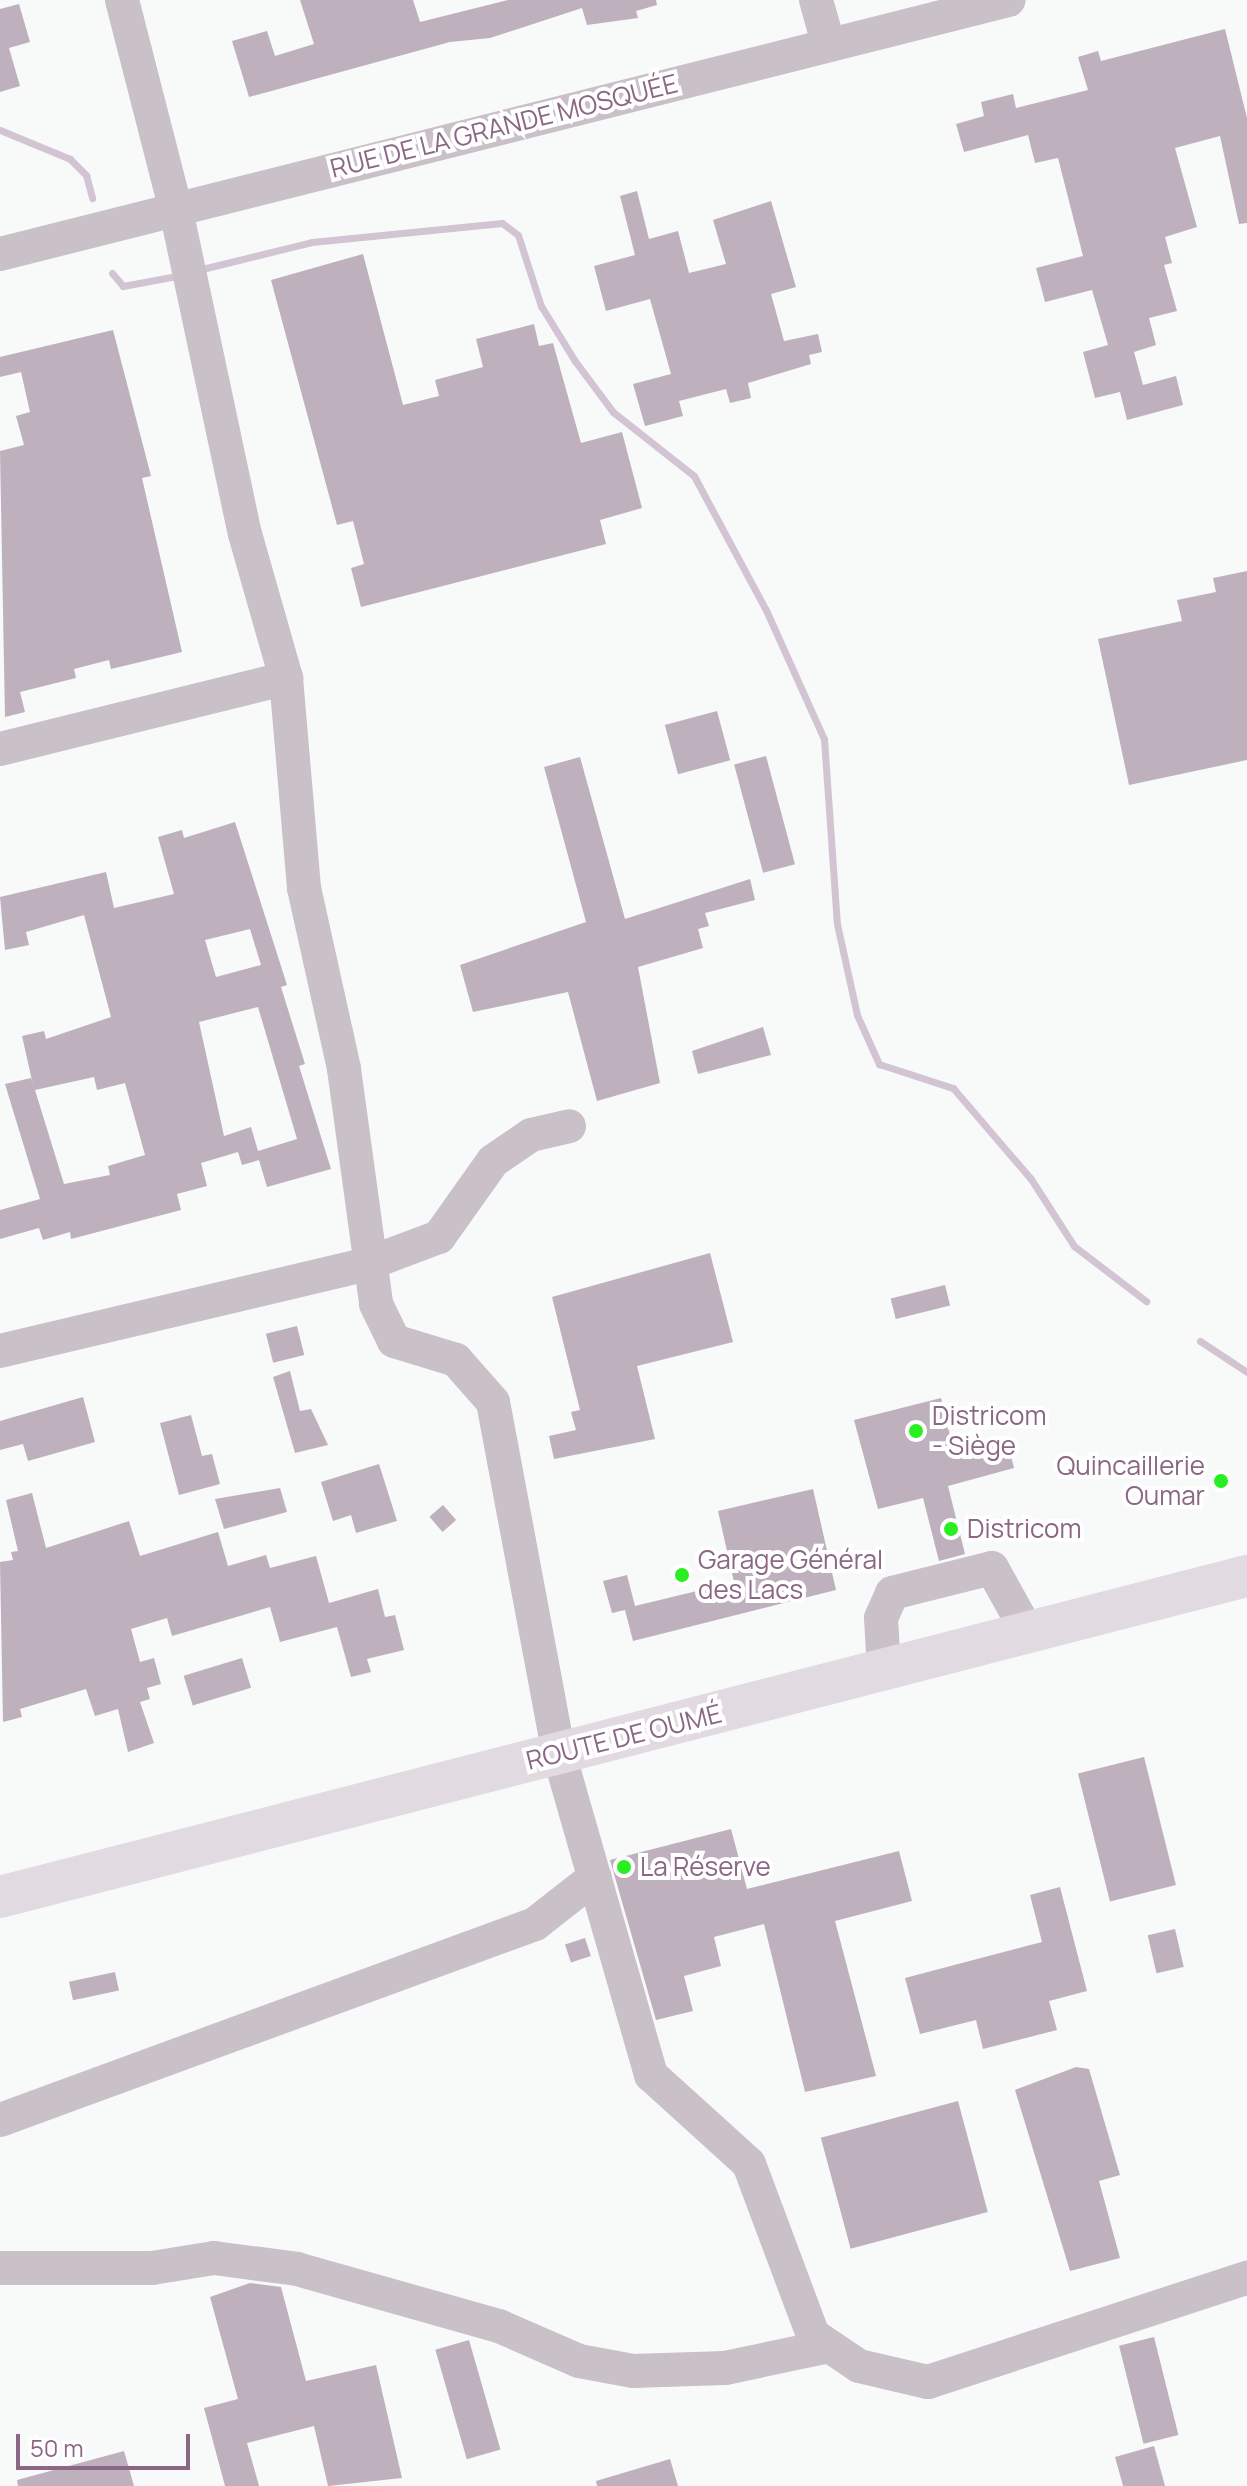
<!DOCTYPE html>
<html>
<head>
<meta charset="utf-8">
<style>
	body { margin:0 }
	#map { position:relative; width:1247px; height:2486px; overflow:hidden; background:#f7faf9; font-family:Manrope,sans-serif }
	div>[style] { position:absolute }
	.stream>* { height:7px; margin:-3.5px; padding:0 3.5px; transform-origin:3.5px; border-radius:3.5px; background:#d3c4d3 }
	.building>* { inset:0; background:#beb0bd; transform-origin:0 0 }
	.minor>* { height:34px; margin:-17px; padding:0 17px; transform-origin:17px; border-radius:17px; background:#cac0c8 }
	.major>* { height:42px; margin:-21px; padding:0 21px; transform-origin:21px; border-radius:21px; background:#e2dae1 }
	.dots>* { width:22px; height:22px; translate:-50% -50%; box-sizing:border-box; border:4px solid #fff; border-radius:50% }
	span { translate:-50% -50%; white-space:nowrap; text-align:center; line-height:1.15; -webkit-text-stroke:8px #fff; paint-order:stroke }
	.street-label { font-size:26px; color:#8a6784 }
	.poi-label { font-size:26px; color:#8a6784 }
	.left { translate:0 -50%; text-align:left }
	.right { translate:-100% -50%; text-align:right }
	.scale { position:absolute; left:16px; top:2434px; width:174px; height:36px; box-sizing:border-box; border:4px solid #8a6784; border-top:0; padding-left:10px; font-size:24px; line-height:28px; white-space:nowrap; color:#8a6784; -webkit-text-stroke:6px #fff; paint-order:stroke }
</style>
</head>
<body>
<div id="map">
	<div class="stream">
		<div style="left:0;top:130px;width:76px;rotate:22.5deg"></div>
		<div style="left:70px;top:159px;width:23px;rotate:45deg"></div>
		<div style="left:86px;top:175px;width:24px;rotate:75deg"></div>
		<div style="left:198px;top:270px;width:117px;rotate:-13.8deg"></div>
		<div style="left:312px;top:242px;width:191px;rotate:-5.7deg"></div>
		<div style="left:502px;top:223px;width:20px;rotate:37deg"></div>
		<div style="left:518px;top:235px;width:75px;rotate:72.1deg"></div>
		<div style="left:541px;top:306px;width:65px;rotate:58.3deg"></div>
		<div style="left:575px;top:361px;width:64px;rotate:53.3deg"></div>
		<div style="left:613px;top:412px;width:103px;rotate:38.3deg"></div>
		<div style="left:694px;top:476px;width:152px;rotate:61.8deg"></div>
		<div style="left:766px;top:610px;width:141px;rotate:65.8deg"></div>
		<div style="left:824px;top:739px;width:185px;rotate:86deg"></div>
		<div style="left:837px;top:924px;width:93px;rotate:77.6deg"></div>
		<div style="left:857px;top:1015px;width:54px;rotate:65.8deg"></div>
		<div style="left:879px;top:1064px;width:78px;rotate:18deg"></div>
		<div style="left:953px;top:1088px;width:120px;rotate:49.4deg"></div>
		<div style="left:1031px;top:1179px;width:80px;rotate:57.3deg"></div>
		<div style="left:1074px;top:1246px;width:91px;rotate:37.4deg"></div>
		<div style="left:112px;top:273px;width:17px;rotate:50deg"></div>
		<div style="left:123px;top:286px;width:60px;rotate:-10.6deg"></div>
		<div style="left:1200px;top:1341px;width:56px;rotate:33.4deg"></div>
	</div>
	<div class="building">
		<div style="clip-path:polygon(300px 0,413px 0,420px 22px,508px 0,656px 0,657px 5px,636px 11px,638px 18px,587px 25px,582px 8px,490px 38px,450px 42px,249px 97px,232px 41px,267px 31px,275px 56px,314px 44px)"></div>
		<div style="clip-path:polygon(19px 4px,30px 42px,9px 48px,20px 86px,0 92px,0 9px)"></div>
		<div style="clip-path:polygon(1225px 29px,1247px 118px,1247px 223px,1239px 224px,1220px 136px,1175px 148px,1197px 227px,1165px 237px,1172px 263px,1164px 265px,1177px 311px,1149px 318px,1156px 345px,1134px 352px,1143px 385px,1176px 376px,1183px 405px,1127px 420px,1120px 392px,1095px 398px,1083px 352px,1108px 345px,1092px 290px,1045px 302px,1036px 268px,1083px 256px,1058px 158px,1035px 163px,1028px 135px,964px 152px,956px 124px,984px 116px,981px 102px,1013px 94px,1016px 108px,1088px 90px,1078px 57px,1098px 51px,1101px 61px)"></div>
		<div style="clip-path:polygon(637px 191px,649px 239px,678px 231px,689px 273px,726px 264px,713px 220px,771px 201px,796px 287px,771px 294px,784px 341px,818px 334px,822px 352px,809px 355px,811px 364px,748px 383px,751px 398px,730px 403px,726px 389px,679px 401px,683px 416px,645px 426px,633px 384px,671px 374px,650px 299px,606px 311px,594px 266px,635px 255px,620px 196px)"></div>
		<div style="clip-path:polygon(363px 254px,403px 405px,439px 396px,435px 380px,483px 367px,476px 339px,534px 324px,539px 346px,553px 343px,581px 443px,622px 432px,642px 508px,600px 520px,606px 544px,361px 607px,351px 568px,364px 564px,353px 521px,337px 525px,271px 280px)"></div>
		<div style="clip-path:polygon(113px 330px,151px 476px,142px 478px,182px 652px,111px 669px,109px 660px,74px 669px,76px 678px,20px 692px,25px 712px,5px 717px,0 451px,24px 445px,16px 416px,30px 412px,21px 372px,0 377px,0 357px)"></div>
		<div style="clip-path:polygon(1247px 571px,1247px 760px,1129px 785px,1098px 639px,1182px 621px,1177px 600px,1216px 592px,1213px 578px)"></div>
		<div style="left:717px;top:711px;width:51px;height:54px;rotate:75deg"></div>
		<div style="left:766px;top:756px;width:112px;height:33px;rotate:75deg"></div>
		<div style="clip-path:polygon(580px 757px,625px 919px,750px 879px,755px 900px,705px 913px,709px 926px,698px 929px,703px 948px,638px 967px,660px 1083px,597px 1101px,568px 992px,473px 1012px,460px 965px,586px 922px,544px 767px)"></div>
		<div style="clip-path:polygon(evenodd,235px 822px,287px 985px,281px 987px,305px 1064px,299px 1066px,331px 1169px,267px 1187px,259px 1160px,242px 1165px,238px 1152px,201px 1163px,207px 1186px,177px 1194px,181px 1210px,71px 1239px,70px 1232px,43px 1240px,39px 1228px,0 1239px,0 1210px,40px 1199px,5px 1084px,31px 1078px,33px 1085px,22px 1036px,44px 1031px,46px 1039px,111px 1017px,84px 915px,26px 932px,29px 945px,5px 950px,0 897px,106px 872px,114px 908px,174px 894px,158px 837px,182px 830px,184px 838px,235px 822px,250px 929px,261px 965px,216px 977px,205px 940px,250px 929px,235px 822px,258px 1007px,297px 1139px,258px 1151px,251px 1127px,224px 1136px,199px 1022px,258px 1007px,235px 822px,94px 1077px,97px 1090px,125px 1083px,145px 1155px,108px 1166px,110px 1175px,64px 1184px,35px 1090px,94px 1077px)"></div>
		<div style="clip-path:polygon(763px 1027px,771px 1055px,698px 1074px,692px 1051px)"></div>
		<div style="clip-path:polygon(710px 1253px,733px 1342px,637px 1366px,655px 1439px,554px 1459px,549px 1436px,576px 1430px,571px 1412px,580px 1410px,552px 1297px)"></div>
		<div style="left:945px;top:1285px;width:21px;height:56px;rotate:76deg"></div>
		<div style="left:297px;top:1326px;width:30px;height:32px;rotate:76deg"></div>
		<div style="clip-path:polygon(290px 1371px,300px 1411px,311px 1409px,328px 1445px,295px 1453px,273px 1377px)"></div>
		<div style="clip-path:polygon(83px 1397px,95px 1442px,28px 1461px,23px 1444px,0 1450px,0 1421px)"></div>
		<div style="clip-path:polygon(941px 1398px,953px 1448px,1006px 1437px,1014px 1468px,948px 1486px,965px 1554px,939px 1561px,923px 1498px,878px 1509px,854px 1420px)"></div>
		<div style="clip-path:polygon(191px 1415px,202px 1456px,212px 1454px,220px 1484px,179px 1495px,160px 1423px)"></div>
		<div style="clip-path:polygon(379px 1464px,397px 1521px,356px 1533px,351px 1515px,333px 1521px,321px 1482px)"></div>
		<div style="clip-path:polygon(280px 1488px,287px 1512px,224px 1529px,215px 1499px)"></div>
		<div style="clip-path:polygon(813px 1489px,836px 1590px,633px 1641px,625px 1610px,612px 1613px,603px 1581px,627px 1575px,635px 1606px,734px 1582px,718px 1511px)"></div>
		<div style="clip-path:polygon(32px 1493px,46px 1548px,129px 1521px,140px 1556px,218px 1532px,228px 1566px,266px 1555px,270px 1568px,316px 1556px,329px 1603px,378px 1589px,385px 1617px,395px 1615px,404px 1650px,367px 1659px,371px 1672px,351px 1677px,337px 1627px,280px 1642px,270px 1607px,172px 1636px,167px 1618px,131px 1629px,140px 1662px,154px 1658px,161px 1684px,147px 1688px,150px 1699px,140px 1702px,154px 1743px,128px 1752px,118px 1709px,95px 1716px,86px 1689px,20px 1709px,22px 1717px,3px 1722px,0 1562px,13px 1560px,11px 1552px,18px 1551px,6px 1500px)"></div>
		<div style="left:443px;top:1505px;width:20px;height:18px;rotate:49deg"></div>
		<div style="left:242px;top:1658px;width:31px;height:61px;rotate:73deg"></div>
		<div style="left:1144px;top:1757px;width:132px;height:68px;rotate:76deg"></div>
		<div style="clip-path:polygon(731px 1829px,747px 1889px,899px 1851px,912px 1901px,835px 1921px,876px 2076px,805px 2092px,764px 1924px,714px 1937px,721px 1966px,684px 1976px,693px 2011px,656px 2020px,610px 1860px)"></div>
		<div style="clip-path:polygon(1060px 1887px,1087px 1991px,1049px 2001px,1057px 2030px,983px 2049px,976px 2020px,920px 2034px,905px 1978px,1042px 1942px,1030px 1895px)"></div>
		<div style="left:1175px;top:1929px;width:39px;height:28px;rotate:77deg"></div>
		<div style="left:585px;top:1938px;width:19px;height:21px;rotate:72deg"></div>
		<div style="left:115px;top:1972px;width:19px;height:47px;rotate:78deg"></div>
		<div style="clip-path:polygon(1076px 2067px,1089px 2069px,1120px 2175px,1099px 2181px,1120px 2258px,1070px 2271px,1015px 2090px)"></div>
		<div style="left:958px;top:2101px;width:115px;height:142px;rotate:75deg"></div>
		<div style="clip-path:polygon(250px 2283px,281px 2287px,306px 2381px,376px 2365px,402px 2478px,328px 2486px,314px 2426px,247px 2443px,259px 2486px,225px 2486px,204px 2408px,238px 2399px,210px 2297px)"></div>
		<div style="left:1154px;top:2337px;width:101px;height:36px;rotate:76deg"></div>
		<div style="left:469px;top:2340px;width:114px;height:35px;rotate:74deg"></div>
		<div style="clip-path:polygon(1154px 2446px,1165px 2486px,1123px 2486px,1115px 2457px)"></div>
		<div style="clip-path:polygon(124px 2451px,134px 2486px,18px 2486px,17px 2480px)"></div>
		<div style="clip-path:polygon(670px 2459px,678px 2486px,597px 2486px,596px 2481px)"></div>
	</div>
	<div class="minor">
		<div style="left:122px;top:0;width:217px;rotate:75.6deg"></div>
		<div style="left:176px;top:210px;width:331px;rotate:78deg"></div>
		<div style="left:245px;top:534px;width:150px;rotate:74.1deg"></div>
		<div style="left:286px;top:678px;width:211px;rotate:85.1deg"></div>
		<div style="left:304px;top:888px;width:185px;rotate:77.5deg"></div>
		<div style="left:344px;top:1069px;width:237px;rotate:82.2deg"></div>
		<div style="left:376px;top:1304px;width:41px;rotate:64.1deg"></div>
		<div style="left:394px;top:1341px;width:65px;rotate:17deg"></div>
		<div style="left:456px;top:1360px;width:56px;rotate:48.6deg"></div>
		<div style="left:493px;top:1402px;width:358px;rotate:79.4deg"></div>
		<div style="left:559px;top:1754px;width:334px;rotate:74deg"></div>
		<div style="left:651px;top:2075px;width:132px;rotate:42.2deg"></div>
		<div style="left:749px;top:2164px;width:183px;rotate:69.5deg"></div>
		<div style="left:813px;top:2335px;width:55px;rotate:34deg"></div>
		<div style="left:859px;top:2366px;width:71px;rotate:13.1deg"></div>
		<div style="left:928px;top:2382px;width:336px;rotate:-18.1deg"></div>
		<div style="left:816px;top:0;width:45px;rotate:74.4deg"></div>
		<div style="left:0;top:254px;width:1040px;rotate:-14.13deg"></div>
		<div style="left:0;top:749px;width:295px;rotate:-13.9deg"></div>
		<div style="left:0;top:1351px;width:377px;rotate:-13.3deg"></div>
		<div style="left:367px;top:1264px;width:77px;rotate:-20.6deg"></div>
		<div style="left:439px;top:1237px;width:93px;rotate:-54.6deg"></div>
		<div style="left:493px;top:1161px;width:46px;rotate:-34.4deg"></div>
		<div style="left:531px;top:1135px;width:39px;rotate:-13deg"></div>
		<div style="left:884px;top:1671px;width:53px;rotate:-93.2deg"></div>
		<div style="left:881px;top:1618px;width:27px;rotate:-66deg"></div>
		<div style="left:892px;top:1593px;width:103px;rotate:-14deg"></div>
		<div style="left:992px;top:1568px;width:74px;rotate:61deg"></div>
		<div style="left:0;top:2120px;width:570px;rotate:-20.12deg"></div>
		<div style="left:535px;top:1924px;width:76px;rotate:-38.1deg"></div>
		<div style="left:0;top:2268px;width:152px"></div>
		<div style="left:152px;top:2268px;width:63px;rotate:-9.2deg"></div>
		<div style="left:214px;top:2258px;width:84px;rotate:7.5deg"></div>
		<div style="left:297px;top:2269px;width:210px;rotate:15.8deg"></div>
		<div style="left:499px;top:2326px;width:87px;rotate:23.6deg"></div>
		<div style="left:579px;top:2361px;width:55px;rotate:10.5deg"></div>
		<div style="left:633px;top:2371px;width:92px;rotate:-1.9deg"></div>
		<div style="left:725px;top:2368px;width:106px;rotate:-11.9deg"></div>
	</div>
	<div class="major">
		<div style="left:0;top:1897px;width:1288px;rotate:-14.44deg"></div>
	</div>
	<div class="dots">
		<div style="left:916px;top:1431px;background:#29ef22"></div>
		<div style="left:1221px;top:1481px;background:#29ef22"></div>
		<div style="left:951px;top:1529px;background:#29ef22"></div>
		<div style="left:682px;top:1575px;background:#29ef22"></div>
		<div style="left:624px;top:1867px;background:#29ef22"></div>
	</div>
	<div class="street-label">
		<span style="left:504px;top:126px;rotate:-14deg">RUE DE LA GRANDE MOSQUÉE</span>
		<span style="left:624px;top:1737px;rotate:-14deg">ROUTE DE OUMÉ</span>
	</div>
	<div class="poi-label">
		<span class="left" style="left:932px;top:1431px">Districom<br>- Siège</span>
		<span class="right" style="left:1205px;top:1481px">Quincaillerie<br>Oumar</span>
		<span class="left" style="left:967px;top:1529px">Districom</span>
		<span class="left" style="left:698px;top:1575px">Garage Général<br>des Lacs</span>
		<span class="left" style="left:640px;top:1867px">La Réserve</span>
	</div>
	<div class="scale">50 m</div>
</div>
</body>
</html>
